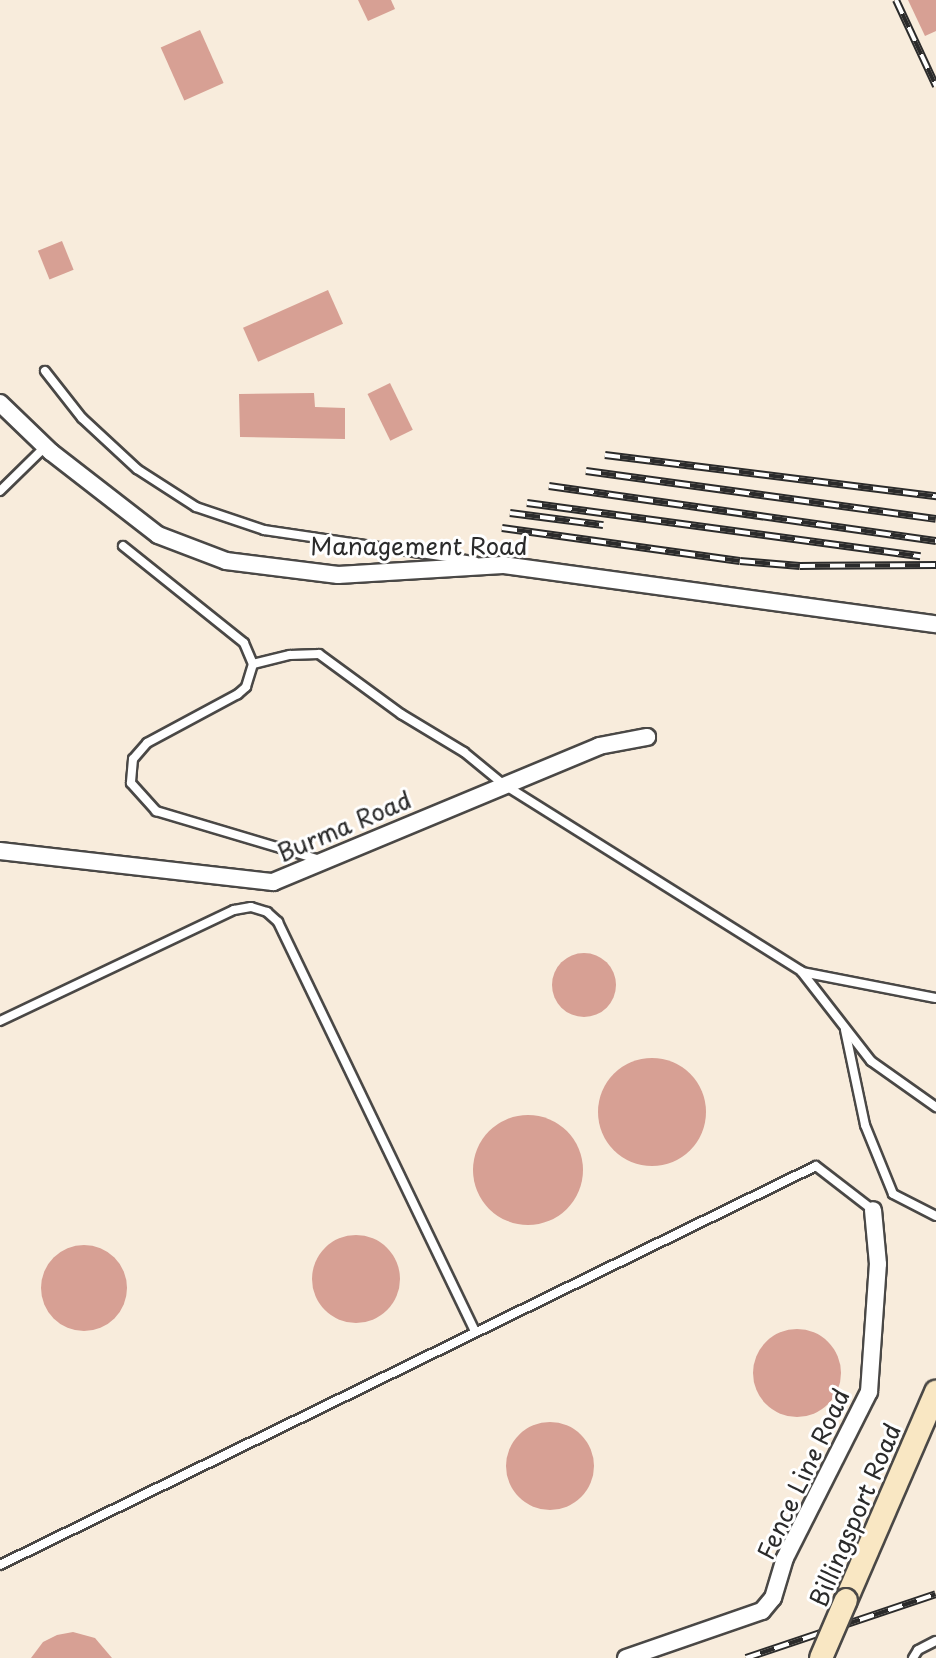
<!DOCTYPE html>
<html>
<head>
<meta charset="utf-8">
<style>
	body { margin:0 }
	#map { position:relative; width:936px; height:1658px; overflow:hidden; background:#f8ecdc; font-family:"Playpen Sans",sans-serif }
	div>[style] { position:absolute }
	.building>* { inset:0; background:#d7a094; transform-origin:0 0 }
	.round { border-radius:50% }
	.roads { filter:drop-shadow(2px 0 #4a4846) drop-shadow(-2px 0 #4a4846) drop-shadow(0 2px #4a4846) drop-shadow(0 -2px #4a4846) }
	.lane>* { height:8px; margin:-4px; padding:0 4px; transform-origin:4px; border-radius:4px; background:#fff }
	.street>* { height:16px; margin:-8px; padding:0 8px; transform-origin:8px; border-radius:8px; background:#fff }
	.secondary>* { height:22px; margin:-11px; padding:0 11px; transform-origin:11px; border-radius:11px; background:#f9e7c3 }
	.rail>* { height:8px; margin-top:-4px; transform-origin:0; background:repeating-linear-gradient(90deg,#fff 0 15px,#2b2b2b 0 30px); box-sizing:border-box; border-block:2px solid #2b2b2b }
	.bridges { filter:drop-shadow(2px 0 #4a4846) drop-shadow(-2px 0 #4a4846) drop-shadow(0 2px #4a4846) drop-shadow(0 -2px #4a4846) }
	.secondary-bridge>* { height:22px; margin:-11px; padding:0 11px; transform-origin:11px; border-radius:11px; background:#f9e7c3 }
	span { translate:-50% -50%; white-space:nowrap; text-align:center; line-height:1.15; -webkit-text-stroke:6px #fff; paint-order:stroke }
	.street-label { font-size:24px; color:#2b2b2b }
</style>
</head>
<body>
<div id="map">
	<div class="building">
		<div style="clip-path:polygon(358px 0,391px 0,395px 9px,368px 21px)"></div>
		<div style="clip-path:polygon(908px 0,936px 0,936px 31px,925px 36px)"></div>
		<div style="left:200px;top:30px;width:58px;height:43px;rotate:66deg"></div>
		<div style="left:62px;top:241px;width:31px;height:26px;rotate:68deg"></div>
		<div style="left:328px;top:290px;width:37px;height:93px;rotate:66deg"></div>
		<div style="left:390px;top:383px;width:52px;height:25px;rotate:64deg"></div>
		<div style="clip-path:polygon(314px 393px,315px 407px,345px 408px,345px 439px,240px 437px,239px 394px)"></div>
		<div class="round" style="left:552px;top:953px;width:64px;height:64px"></div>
		<div class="round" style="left:598px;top:1058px;width:108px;height:108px"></div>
		<div class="round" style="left:473px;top:1115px;width:110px;height:110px"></div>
		<div class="round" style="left:312px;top:1235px;width:88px;height:88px"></div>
		<div class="round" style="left:41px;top:1245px;width:86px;height:86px"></div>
		<div class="round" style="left:753px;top:1329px;width:88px;height:88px"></div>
		<div class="round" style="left:506px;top:1422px;width:88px;height:88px"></div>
		<div style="clip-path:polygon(73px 1632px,95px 1638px,112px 1658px,31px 1658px,43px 1642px,57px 1635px)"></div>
	</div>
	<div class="roads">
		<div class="lane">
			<div style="left:45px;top:371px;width:60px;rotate:51.8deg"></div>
			<div style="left:82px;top:418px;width:75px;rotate:42.8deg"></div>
			<div style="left:137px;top:469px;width:70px;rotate:32.8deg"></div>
			<div style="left:196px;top:507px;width:72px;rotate:18.7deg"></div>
			<div style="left:264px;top:530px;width:213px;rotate:8.4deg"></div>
			<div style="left:0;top:491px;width:63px;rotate:-44.4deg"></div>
			<div style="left:123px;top:546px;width:155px;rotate:38.7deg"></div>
			<div style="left:244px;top:643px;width:23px;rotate:67deg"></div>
			<div style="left:253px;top:664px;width:24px;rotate:107deg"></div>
			<div style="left:246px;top:687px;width:11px;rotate:139deg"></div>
			<div style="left:238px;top:694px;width:103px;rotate:151.7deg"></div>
			<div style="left:147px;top:743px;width:21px;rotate:131deg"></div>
			<div style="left:133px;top:759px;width:24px;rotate:95deg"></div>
			<div style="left:131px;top:783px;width:38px;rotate:48deg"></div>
			<div style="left:156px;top:811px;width:171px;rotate:16.6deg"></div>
			<div style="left:253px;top:664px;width:38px;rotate:-14deg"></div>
			<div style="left:290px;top:655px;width:29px;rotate:-2deg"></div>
			<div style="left:319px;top:654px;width:102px;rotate:36.2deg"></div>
			<div style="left:401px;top:714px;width:74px;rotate:31.1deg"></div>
			<div style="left:464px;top:752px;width:50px;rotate:39.4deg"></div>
			<div style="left:503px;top:784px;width:352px;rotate:32.1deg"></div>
			<div style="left:801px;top:971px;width:114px;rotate:52.1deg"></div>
			<div style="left:871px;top:1061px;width:80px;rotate:35.3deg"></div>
			<div style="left:802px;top:972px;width:136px;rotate:11deg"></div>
			<div style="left:0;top:1021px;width:259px;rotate:-25.4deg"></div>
			<div style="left:234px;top:910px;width:17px;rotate:-10deg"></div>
			<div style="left:251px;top:907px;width:17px;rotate:17deg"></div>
			<div style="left:267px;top:912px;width:15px;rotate:42deg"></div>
			<div style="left:278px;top:922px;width:455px;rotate:64.3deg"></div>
			<div style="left:845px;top:1030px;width:97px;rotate:78.1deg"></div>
			<div style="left:865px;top:1125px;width:74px;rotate:67.9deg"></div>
			<div style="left:893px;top:1194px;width:48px;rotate:27.1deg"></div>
			<div style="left:0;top:1565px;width:908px;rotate:-26.06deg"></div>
			<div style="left:816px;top:1166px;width:72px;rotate:37.7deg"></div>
			<div style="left:913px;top:1658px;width:9px;rotate:-58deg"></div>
			<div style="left:918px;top:1650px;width:20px;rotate:-27deg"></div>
		</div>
		<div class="street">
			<div style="left:0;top:403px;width:71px;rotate:43.9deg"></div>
			<div style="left:51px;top:452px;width:135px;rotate:37.8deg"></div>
			<div style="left:158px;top:535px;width:73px;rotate:20.9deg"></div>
			<div style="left:226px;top:561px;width:113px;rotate:7.1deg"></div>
			<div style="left:338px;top:575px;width:165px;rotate:-3.5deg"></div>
			<div style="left:503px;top:565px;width:437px;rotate:7.8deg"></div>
			<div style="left:0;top:851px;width:275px;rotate:6.5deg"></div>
			<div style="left:273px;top:882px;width:353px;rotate:-22.6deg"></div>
			<div style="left:599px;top:746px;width:49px;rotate:-10.6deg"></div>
			<div style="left:626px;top:1658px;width:144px;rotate:-19.1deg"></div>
			<div style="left:762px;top:1611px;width:17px;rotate:-50deg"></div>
			<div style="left:773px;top:1598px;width:42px;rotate:-73.3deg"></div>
			<div style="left:785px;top:1558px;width:186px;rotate:-63.2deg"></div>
			<div style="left:869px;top:1392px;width:128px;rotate:-86deg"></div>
			<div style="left:878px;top:1264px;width:54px;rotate:-95.3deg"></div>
		</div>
		<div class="secondary">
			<div style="left:846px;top:1600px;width:227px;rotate:-66.6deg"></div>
		</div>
	</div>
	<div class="rail">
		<div style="left:896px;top:0;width:95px;rotate:65.1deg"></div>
		<div style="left:605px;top:455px;width:334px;rotate:7.1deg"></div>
		<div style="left:586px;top:471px;width:353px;rotate:7.8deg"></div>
		<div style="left:549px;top:486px;width:391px;rotate:8.1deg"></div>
		<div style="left:527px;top:503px;width:397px;rotate:7.7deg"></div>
		<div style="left:510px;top:513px;width:94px;rotate:7.4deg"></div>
		<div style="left:502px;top:528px;width:240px;rotate:7.9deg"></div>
		<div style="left:740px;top:561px;width:60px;rotate:4.8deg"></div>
		<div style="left:800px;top:566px;width:136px;rotate:-0.4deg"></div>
		<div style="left:746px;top:1658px;width:200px;rotate:-18.6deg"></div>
	</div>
	<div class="bridges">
		<div class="secondary-bridge">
			<div style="left:821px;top:1658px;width:63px;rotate:-66.7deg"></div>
		</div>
	</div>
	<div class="street-label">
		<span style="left:419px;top:546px">Management Road</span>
		<span style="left:344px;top:826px;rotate:-23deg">Burma Road</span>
		<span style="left:803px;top:1474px;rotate:-65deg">Fence Line Road</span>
		<span style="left:855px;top:1515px;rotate:-67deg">Billingsport Road</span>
	</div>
</div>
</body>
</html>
